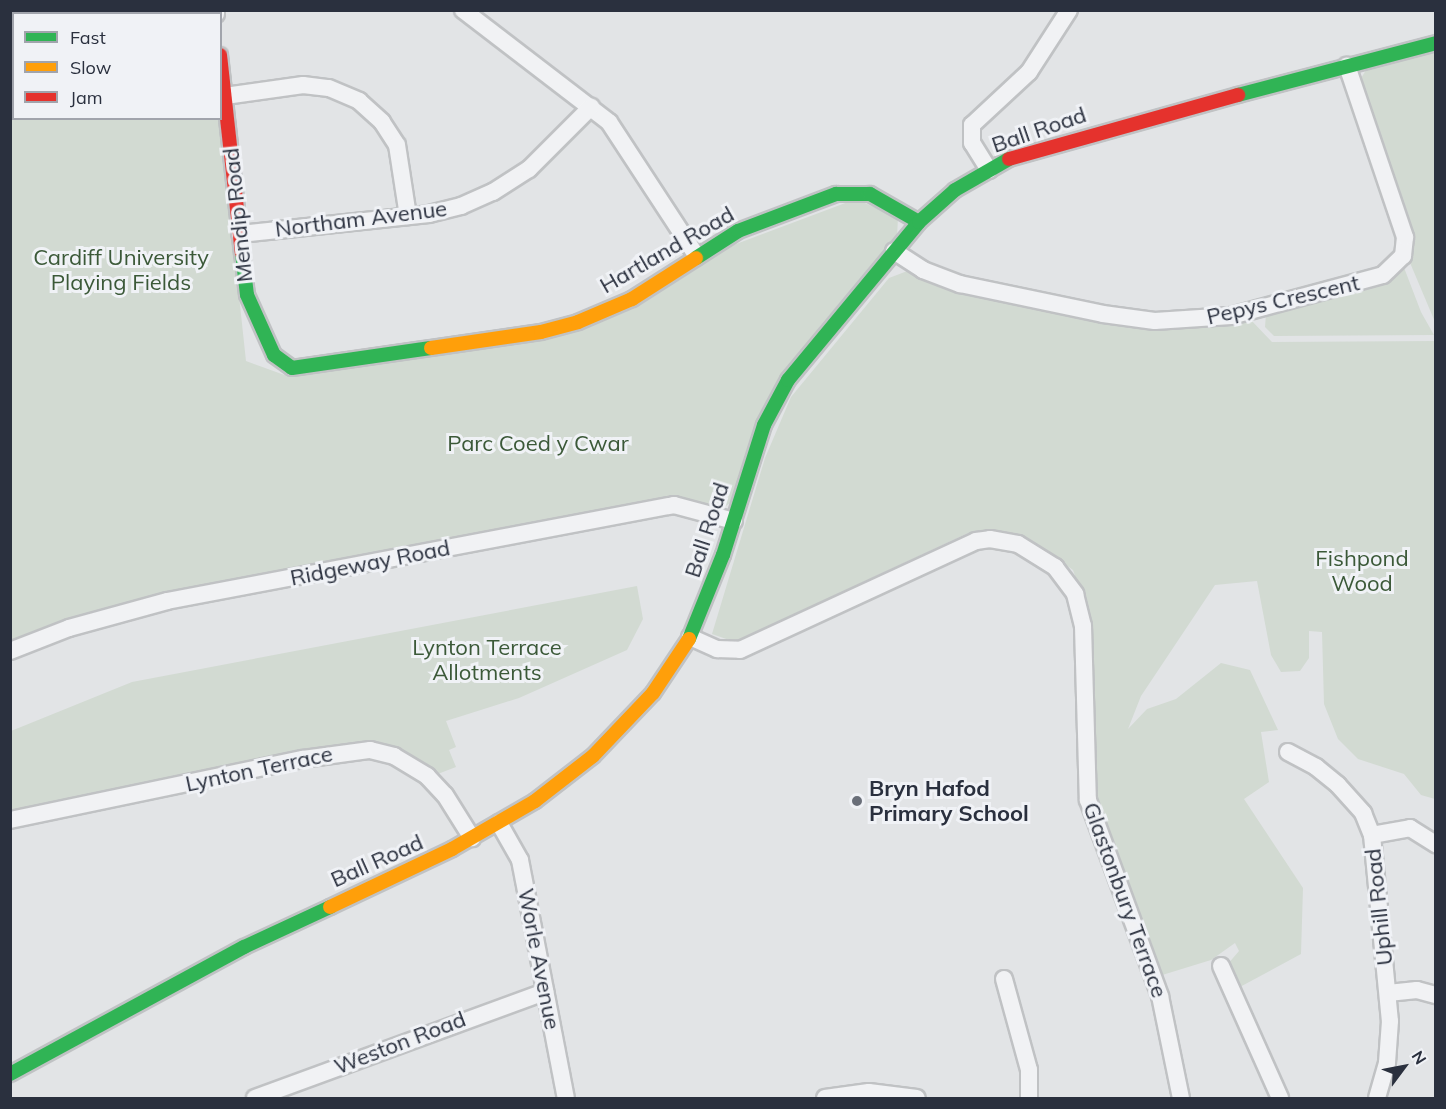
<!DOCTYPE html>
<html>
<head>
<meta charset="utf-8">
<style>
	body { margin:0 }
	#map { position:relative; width:1446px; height:1109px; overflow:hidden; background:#e2e4e6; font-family:Mulish,sans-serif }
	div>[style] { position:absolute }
	.green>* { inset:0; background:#d2dad2 }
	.roads { filter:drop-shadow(2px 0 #c0c2c4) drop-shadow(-2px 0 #c0c2c4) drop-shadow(0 2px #c0c2c4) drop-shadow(0 -2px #c0c2c4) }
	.street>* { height:16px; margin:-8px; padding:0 8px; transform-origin:8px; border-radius:8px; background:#f1f2f4 }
	.fast>* { height:14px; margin:-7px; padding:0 7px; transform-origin:7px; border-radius:7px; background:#30b455 }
	.slow>* { height:14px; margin:-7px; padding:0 7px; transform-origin:7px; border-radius:7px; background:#ff9f0a }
	.jam>* { height:14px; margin:-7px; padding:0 7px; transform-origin:7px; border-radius:7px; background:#e5322d }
	.dots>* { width:16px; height:16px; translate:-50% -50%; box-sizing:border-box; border:3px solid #f0f2f6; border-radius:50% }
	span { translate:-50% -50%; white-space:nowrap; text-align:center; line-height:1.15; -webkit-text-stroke:6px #f0f2f6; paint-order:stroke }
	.street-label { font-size:22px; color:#2a303e }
	.park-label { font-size:22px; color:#3b5938 }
	.poi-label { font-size:22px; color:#2a303e; font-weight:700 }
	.left { translate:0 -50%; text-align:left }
	.frame { position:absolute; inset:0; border:12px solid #2a303e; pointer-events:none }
	.legend { position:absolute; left:12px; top:12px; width:210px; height:108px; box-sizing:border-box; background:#f0f2f6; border:2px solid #a1a4ac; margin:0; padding:8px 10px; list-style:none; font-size:18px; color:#2a303e }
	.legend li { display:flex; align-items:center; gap:12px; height:30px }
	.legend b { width:30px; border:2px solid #a1a4ac }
	.north { position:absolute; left:1374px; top:1037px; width:60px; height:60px; -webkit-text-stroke:4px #f0f2f6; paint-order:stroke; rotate:58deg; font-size:16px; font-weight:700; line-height:24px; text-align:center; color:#2a303e }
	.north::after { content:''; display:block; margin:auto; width:21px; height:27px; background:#2a303e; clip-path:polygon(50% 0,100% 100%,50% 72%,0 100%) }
</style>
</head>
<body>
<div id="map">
	<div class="green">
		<div style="clip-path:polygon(10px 11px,209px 11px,210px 13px,14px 14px,14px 118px,220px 119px,246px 361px,290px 377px,543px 337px,707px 255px,856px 199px,898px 218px,897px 237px,820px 326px,730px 503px,723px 508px,701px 506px,459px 541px,11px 644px)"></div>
		<div style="clip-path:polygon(1435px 50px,1435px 322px,1408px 258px,1360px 80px,1366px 70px)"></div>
		<div style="clip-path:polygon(1403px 265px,1421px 312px,1434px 335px,1274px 336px,1265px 327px,1266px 314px)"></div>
		<div style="clip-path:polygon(910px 270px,1086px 318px,1249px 318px,1272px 342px,1435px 341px,1435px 799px,1421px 795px,1404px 774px,1358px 759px,1338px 739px,1324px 704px,1322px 632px,1309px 631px,1309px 658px,1300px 671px,1281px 672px,1271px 655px,1257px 581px,1215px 585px,1141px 696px,1128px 729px,1147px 709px,1176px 699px,1221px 663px,1250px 670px,1278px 730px,1261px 732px,1269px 782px,1244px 799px,1303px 888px,1301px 954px,1238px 988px,1227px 965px,1239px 951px,1235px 943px,1211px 960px,1159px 976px,1097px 815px,1086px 608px,1073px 570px,1031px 540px,998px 531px,968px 533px,735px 642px,712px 634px,765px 458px,791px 397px,889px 278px)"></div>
		<div style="clip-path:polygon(637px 586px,643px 619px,627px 650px,519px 698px,446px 721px,456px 747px,449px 750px,456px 767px,435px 775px,397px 751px,11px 814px,11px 731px,132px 682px)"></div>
	</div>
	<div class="roads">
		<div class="street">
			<div style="left:216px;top:10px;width:4px;rotate:90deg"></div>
			<div style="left:463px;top:10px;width:184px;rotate:37.5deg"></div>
			<div style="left:609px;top:122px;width:159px;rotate:56.8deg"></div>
			<div style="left:225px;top:96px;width:79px;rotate:-8deg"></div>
			<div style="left:303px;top:85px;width:26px;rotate:7deg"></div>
			<div style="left:329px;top:88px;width:33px;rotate:23deg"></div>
			<div style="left:359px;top:101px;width:31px;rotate:42deg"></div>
			<div style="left:382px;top:122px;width:27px;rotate:57deg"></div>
			<div style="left:397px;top:145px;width:72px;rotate:81.2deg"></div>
			<div style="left:989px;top:170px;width:32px;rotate:-122deg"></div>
			<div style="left:972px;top:143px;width:18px;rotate:-90deg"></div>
			<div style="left:972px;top:125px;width:78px;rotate:-42.9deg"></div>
			<div style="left:1029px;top:72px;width:74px;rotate:-57.2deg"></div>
			<div style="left:240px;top:234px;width:190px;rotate:-6deg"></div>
			<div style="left:429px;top:214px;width:33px;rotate:-14deg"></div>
			<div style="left:461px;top:206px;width:35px;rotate:-24deg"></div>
			<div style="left:493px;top:192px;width:43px;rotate:-32.6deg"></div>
			<div style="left:529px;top:169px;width:88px;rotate:-45deg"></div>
			<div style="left:894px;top:251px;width:35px;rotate:33deg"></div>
			<div style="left:923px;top:270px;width:40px;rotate:21deg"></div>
			<div style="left:960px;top:284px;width:146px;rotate:11.8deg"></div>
			<div style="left:1103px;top:314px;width:52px;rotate:7.7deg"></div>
			<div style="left:1155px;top:321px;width:76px;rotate:-3.8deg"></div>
			<div style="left:1231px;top:316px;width:157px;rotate:-15.1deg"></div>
			<div style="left:1383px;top:275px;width:28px;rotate:-44deg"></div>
			<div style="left:1403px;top:256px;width:19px;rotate:-84deg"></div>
			<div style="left:1405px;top:237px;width:181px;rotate:-108.7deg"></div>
			<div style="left:690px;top:637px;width:30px;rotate:24deg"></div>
			<div style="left:717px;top:649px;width:23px;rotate:2deg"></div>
			<div style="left:740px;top:650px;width:260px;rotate:-24.8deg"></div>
			<div style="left:976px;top:541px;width:14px;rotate:-8deg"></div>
			<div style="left:990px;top:539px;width:28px;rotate:10deg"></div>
			<div style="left:1018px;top:544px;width:44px;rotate:31.9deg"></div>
			<div style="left:1055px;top:567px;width:34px;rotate:53deg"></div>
			<div style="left:1075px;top:594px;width:33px;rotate:76deg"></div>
			<div style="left:1083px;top:626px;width:174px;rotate:88.4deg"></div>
			<div style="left:1088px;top:800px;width:209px;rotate:69.8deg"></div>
			<div style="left:1160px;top:996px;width:104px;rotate:78.4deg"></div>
			<div style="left:10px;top:651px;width:63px;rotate:-21.3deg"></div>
			<div style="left:69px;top:628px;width:102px;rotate:-15.4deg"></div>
			<div style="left:167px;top:601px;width:516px;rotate:-10.72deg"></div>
			<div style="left:674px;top:505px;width:62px;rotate:14.9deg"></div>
			<div style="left:1288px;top:752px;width:32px;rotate:28deg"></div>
			<div style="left:1316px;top:767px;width:28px;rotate:39deg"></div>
			<div style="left:1338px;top:785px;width:38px;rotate:48deg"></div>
			<div style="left:1363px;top:813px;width:24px;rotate:68deg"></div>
			<div style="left:1372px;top:835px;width:187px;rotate:84.5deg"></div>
			<div style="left:1390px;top:1021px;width:42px;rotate:94.1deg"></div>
			<div style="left:1387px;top:1063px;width:36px;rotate:106deg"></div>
			<div style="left:10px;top:820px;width:299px;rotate:-11.8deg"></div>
			<div style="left:303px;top:759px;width:68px;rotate:-7.7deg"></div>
			<div style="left:370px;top:750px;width:25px;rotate:14deg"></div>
			<div style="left:394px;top:756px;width:39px;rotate:31deg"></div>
			<div style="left:427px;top:776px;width:26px;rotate:47deg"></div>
			<div style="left:445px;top:795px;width:51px;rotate:57.9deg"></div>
			<div style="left:499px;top:823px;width:43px;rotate:60.4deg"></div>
			<div style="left:520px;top:860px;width:242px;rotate:79.1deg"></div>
			<div style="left:1372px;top:835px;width:39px;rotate:-10deg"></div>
			<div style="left:1410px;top:828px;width:31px;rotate:32deg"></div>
			<div style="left:1221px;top:966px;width:145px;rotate:65.9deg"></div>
			<div style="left:1004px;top:979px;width:94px;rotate:74.6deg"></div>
			<div style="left:1029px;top:1070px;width:28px;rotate:90deg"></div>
			<div style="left:1388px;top:993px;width:29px;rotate:-6deg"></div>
			<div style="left:1417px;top:990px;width:20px;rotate:15deg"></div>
			<div style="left:255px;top:1098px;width:309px;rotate:-20.1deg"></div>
			<div style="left:825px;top:1098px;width:44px;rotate:-7.8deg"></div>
			<div style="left:869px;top:1092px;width:48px;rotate:7.1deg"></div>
		</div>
		<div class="fast">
			<div style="left:1238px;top:95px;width:205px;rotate:-14.7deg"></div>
			<div style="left:242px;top:253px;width:42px;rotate:83.2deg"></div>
			<div style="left:247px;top:295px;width:66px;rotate:65.8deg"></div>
			<div style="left:274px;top:355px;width:22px;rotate:36deg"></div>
			<div style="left:292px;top:368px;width:140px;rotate:-8.2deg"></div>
			<div style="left:696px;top:258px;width:50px;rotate:-32.7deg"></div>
			<div style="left:738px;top:231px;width:105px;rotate:-20.7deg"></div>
			<div style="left:836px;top:194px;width:34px"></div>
			<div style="left:870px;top:194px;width:56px;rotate:29.7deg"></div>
			<div style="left:689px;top:639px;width:91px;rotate:-68deg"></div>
			<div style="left:723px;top:555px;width:136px;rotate:-72.5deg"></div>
			<div style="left:764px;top:425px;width:51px;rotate:-61.9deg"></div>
			<div style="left:788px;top:380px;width:205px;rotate:-50.3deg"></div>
			<div style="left:919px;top:222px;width:48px;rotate:-41.6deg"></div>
			<div style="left:955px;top:190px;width:62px;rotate:-29.9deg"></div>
			<div style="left:10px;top:1074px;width:266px;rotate:-28.5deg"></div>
			<div style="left:244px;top:947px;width:95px;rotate:-24.9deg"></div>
		</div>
		<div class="slow">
			<div style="left:431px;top:348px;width:111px;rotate:-8.3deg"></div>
			<div style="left:541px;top:332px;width:38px;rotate:-15deg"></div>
			<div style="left:578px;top:322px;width:59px;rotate:-23.1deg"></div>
			<div style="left:632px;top:299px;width:76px;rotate:-32.6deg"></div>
			<div style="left:330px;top:907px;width:135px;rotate:-25.4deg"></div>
			<div style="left:452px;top:849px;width:96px;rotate:-30deg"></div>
			<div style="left:535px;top:801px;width:73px;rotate:-37.8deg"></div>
			<div style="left:593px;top:756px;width:87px;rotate:-46.4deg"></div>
			<div style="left:653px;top:693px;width:65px;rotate:-56.3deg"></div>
		</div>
		<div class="jam">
			<div style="left:220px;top:55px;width:199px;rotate:83.7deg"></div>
			<div style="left:1009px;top:159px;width:238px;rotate:-15.6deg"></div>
		</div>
	</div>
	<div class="dots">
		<div style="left:857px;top:801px;background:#6a6f79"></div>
	</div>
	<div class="street-label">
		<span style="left:1039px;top:130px;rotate:-19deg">Ball Road</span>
		<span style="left:238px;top:215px;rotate:-96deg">Mendip Road</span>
		<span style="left:361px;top:219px;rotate:-7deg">Northam Avenue</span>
		<span style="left:667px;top:250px;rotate:-30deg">Hartland Road</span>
		<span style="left:1283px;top:300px;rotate:-13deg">Pepys Crescent</span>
		<span style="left:707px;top:530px;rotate:-72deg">Ball Road</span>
		<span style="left:370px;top:563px;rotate:-11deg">Ridgeway Road</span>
		<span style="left:259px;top:769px;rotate:-12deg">Lynton Terrace</span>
		<span style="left:377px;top:861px;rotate:-24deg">Ball Road</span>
		<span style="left:1125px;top:900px;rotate:70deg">Glastonbury Terrace</span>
		<span style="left:1379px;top:907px;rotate:-96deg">Uphill Road</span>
		<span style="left:539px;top:959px;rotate:79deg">Worle Avenue</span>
		<span style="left:400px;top:1043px;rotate:-21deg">Weston Road</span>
	</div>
	<div class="park-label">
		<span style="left:121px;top:270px">Cardiff University<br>Playing Fields</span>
		<span style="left:538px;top:444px">Parc Coed y Cwar</span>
		<span style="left:1362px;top:571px">Fishpond<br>Wood</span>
		<span style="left:487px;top:660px">Lynton Terrace<br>Allotments</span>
	</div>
	<div class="poi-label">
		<span class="left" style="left:869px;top:801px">Bryn Hafod<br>Primary School</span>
	</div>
	<div class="frame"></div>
	<ul class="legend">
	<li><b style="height:8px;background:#30b455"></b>Fast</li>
	<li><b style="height:8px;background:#ff9f0a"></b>Slow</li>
	<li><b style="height:8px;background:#e5322d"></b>Jam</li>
	</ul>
	<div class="north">N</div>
</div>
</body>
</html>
